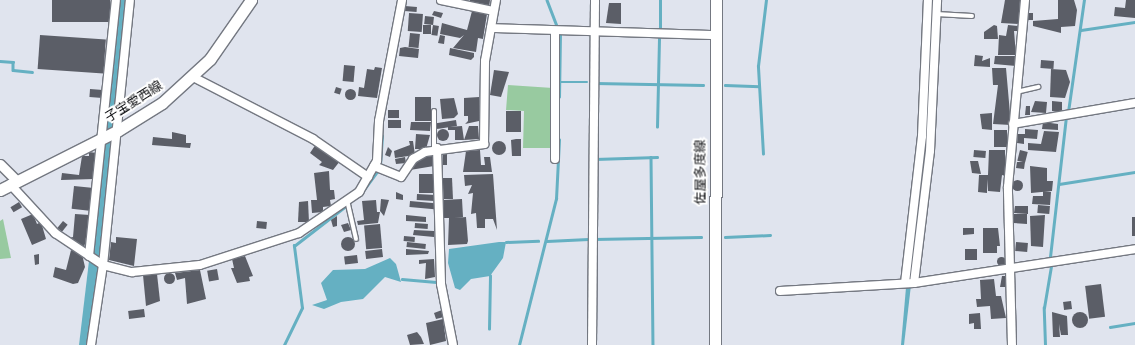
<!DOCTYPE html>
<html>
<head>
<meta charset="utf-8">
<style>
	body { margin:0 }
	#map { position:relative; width:1135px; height:345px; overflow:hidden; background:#e0e4ee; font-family:"PT Sans","Noto Sans JP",sans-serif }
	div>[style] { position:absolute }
	.green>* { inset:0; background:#98caa0 }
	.water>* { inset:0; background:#65b0c2 }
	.stream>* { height:2.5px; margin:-1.25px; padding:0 1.25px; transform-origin:1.25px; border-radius:1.25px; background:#65b0c2 }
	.building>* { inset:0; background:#5b5e67; transform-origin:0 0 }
	.round { border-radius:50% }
	.roads { filter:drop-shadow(1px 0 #747881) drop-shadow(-1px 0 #747881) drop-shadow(0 1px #747881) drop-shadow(0 -1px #747881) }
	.service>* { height:4px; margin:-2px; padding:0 2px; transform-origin:2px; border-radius:2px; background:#fff }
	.minor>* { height:8px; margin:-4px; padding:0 4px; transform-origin:4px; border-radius:4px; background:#fff }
	.tertiary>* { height:9px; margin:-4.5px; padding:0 4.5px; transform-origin:4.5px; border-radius:4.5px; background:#fff }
	.secondary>* { height:11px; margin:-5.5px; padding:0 5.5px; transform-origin:5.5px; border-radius:5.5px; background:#fff }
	span { translate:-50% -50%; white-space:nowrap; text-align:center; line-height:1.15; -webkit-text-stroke:4px #fff; paint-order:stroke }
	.street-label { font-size:13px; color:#101114 }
</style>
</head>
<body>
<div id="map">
	<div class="green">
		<div style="clip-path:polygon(508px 85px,553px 88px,552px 148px,523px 148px,524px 111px,506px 110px)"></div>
		<div style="clip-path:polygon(3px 219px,11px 258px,0 259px,0 221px)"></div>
	</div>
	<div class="water">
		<div style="clip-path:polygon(120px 0,127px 0,100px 262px,88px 345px,79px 345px)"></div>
		<div style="clip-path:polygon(931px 0,934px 0,928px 140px,904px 345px,901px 345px)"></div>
		<div style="clip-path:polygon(499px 242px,506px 242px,503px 258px,490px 276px,471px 279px,460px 290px,455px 288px,448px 263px,449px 249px)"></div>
		<div style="clip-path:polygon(390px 258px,396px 264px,401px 282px,385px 277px,363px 299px,341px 302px,324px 309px,312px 305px,327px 300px,321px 283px,333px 270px,365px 269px)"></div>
	</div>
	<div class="stream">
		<div style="left:547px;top:0;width:30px;rotate:69deg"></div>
		<div style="left:660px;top:30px;width:30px;rotate:-90deg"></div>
		<div style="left:1081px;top:30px;width:55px;rotate:-8.4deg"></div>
		<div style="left:0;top:61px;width:13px;rotate:4deg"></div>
		<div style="left:13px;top:62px;width:8px;rotate:90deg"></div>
		<div style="left:13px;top:70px;width:19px;rotate:6deg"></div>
		<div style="left:559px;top:82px;width:28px"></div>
		<div style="left:595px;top:83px;width:108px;rotate:1.1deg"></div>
		<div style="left:725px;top:85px;width:34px;rotate:2deg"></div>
		<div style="left:559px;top:97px;width:62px;rotate:-89.1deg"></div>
		<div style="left:1068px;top:112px;width:113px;rotate:-81.9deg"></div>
		<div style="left:657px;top:127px;width:88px;rotate:-88.7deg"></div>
		<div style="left:763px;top:154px;width:88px;rotate:-93.3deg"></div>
		<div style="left:758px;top:66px;width:66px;rotate:-83.1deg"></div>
		<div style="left:651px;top:157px;width:188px;rotate:89.4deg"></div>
		<div style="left:595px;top:159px;width:62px;rotate:-1.8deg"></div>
		<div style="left:380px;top:165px;width:29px;rotate:-86deg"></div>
		<div style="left:1059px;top:184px;width:77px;rotate:-9deg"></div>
		<div style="left:360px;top:195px;width:29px;rotate:-54deg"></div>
		<div style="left:725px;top:237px;width:45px;rotate:-2.5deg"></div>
		<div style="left:594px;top:239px;width:107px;rotate:-1.1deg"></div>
		<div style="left:547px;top:241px;width:41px;rotate:-2.8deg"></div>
		<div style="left:506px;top:242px;width:32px;rotate:-2deg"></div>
		<div style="left:1050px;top:257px;width:141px;rotate:-83.5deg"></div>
		<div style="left:402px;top:279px;width:34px;rotate:5deg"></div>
		<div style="left:1110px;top:327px;width:25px;rotate:-9deg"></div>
		<div style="left:489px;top:329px;width:53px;rotate:-88.9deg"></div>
		<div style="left:284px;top:345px;width:41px;rotate:-64.1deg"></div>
		<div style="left:302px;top:308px;width:63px;rotate:-97.4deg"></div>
		<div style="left:294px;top:246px;width:66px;rotate:-37.6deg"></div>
		<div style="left:519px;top:345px;width:151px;rotate:-75.8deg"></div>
		<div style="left:556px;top:199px;width:59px;rotate:-87.1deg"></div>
		<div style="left:1045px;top:345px;width:37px;rotate:-92deg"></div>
		<div style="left:1044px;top:308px;width:43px;rotate:-80.5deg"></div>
	</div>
	<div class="building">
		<div style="left:52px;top:0;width:58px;height:22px"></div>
		<div style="clip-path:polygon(470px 0,490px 0,489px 8px,469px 5px)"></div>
		<div style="clip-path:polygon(1005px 0,1020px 0,1019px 24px,1001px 23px)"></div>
		<div style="clip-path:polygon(1058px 0,1074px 0,1077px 10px,1075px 26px,1061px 27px,1061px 33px,1033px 26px,1033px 21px,1058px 19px)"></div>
		<div style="clip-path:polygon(1126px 0,1135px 0,1135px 18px,1114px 16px,1115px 7px,1125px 8px)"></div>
		<div style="clip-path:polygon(609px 3px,621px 3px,621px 24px,606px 23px)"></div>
		<div style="left:405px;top:6px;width:12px;height:5px;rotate:5deg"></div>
		<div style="clip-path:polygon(434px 11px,443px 13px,441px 18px,432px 15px)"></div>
		<div style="clip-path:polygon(472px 11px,487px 14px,483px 39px,478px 38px,476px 52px,453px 48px,464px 35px,460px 38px,440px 34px,442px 23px,467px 30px)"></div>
		<div style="left:409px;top:13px;width:14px;height:18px;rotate:4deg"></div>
		<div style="left:1027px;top:13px;width:6px;height:7px"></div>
		<div style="left:425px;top:16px;width:9px;height:8px;rotate:6deg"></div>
		<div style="left:423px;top:25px;width:8px;height:9px"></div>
		<div style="left:433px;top:25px;width:6px;height:10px;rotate:9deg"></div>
		<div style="clip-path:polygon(994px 25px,997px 26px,998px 39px,984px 39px,984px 32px)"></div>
		<div style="clip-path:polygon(1008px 25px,1019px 26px,1019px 31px,1014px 31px,1016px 55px,998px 55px,999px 35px,1006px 36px)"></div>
		<div style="left:410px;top:33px;width:10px;height:14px;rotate:6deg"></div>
		<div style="left:40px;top:35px;width:66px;height:34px;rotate:4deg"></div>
		<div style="clip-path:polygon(440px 35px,445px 36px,444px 44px,438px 43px)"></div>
		<div style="clip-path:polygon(405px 47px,419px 49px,418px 58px,399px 56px,400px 48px)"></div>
		<div style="clip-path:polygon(450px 48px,474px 53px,474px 57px,471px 60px,449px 55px)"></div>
		<div style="clip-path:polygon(975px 55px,983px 56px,982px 61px,990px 58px,990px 67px,974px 66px)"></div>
		<div style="clip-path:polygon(995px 56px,1017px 56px,1016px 66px,994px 64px)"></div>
		<div style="left:1041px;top:60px;width:13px;height:8px;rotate:4deg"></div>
		<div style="left:344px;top:65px;width:11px;height:16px;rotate:5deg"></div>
		<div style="clip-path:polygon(375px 67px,382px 68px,377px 98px,358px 96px,359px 87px,364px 88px,367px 69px,374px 70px)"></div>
		<div style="clip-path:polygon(992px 68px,1006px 68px,1011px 125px,993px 124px,998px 85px,993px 85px)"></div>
		<div style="clip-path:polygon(1051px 69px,1066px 70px,1070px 82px,1065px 98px,1050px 97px)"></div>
		<div style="clip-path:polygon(494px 70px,509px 72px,501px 97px,490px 95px)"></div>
		<div style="left:336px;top:87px;width:6px;height:6px;rotate:18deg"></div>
		<div class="round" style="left:344.5px;top:88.5px;width:11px;height:11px"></div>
		<div style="left:90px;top:89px;width:13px;height:8px;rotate:4deg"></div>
		<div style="left:431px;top:97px;width:24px;height:16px;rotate:90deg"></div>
		<div style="clip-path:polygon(479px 97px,479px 121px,465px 124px,468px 121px,468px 116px,464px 116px,464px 98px)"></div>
		<div style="clip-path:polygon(454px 98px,458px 114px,454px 118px,442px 119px,440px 99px)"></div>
		<div style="clip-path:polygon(1035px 101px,1047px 102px,1046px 113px,1031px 112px)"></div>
		<div style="clip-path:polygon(1052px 101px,1062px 102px,1062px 112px,1052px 111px)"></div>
		<div style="clip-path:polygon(1026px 106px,1030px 106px,1030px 115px,1025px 115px)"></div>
		<div style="left:388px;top:110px;width:11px;height:8px"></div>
		<div style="left:506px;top:111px;width:15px;height:21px"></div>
		<div style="clip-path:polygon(992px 113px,992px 130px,982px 129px,980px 114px)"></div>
		<div style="left:388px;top:120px;width:13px;height:8px"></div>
		<div style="left:456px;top:120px;width:6px;height:20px;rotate:81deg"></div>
		<div style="clip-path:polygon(411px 122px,431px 122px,430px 131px,410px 130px)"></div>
		<div style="clip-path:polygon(1043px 122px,1058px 124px,1058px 130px,1042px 129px)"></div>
		<div style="clip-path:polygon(462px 126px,464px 140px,455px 140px,455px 130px,448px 130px,448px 127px)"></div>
		<div style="clip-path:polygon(469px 126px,478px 126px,479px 139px,464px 140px)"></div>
		<div class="round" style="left:437px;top:129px;width:12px;height:12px"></div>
		<div style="clip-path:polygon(1025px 129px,1038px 130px,1037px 139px,1024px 138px,1024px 144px,1017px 143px,1018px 134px,1025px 134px)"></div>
		<div style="left:994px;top:130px;width:13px;height:17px"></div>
		<div style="clip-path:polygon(1044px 131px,1059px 132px,1056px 152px,1028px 150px,1028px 143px,1041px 144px)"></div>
		<div style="clip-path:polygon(172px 132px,186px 135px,186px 143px,191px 143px,190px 148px,152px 145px,153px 137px,172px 139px)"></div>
		<div style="clip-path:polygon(416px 134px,430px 135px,426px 149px,415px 149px)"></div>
		<div style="clip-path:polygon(516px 139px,521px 139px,521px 156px,512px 156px,511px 140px)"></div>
		<div style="clip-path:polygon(409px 141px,413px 141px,415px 155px,395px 158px,394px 151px,410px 145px)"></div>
		<div class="round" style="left:492px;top:141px;width:14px;height:14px"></div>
		<div style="clip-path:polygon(316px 144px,340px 161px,333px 170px,319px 165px,322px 162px,310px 153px)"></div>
		<div style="clip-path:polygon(388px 147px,392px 151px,390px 157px,385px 155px)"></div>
		<div style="clip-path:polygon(480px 150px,481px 165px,485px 165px,484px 157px,490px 157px,492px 172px,463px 172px,466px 151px)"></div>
		<div style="left:974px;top:150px;width:12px;height:7px;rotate:5deg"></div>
		<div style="clip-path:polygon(989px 150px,1005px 150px,1005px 176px,1002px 175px,1000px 192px,988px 191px,987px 179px,987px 193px,978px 192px,979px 175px,988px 175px)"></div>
		<div style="left:1020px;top:150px;width:8px;height:11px;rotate:14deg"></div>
		<div style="clip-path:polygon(89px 152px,97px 153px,94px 179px,61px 180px,62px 173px,79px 175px,82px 156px,89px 156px)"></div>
		<div style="clip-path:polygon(433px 153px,434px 166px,410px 170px,421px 156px)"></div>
		<div style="left:443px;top:154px;width:4px;height:11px"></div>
		<div style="clip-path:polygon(405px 157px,406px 163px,396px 164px,395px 159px)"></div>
		<div style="clip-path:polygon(970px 161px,978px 161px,981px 174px,972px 173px)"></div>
		<div style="clip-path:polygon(1017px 162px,1025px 162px,1024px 169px,1016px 168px)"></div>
		<div style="clip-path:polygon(1030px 166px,1047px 168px,1047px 181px,1053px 181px,1052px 191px,1031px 193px)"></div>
		<div style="clip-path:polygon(329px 171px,330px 190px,334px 190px,335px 199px,330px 200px,331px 206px,323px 207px,323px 212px,312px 213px,311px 200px,317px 200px,314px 173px)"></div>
		<div style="left:419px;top:174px;width:15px;height:19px"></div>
		<div style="clip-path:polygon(493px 174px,497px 230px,493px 219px,485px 219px,485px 228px,477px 228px,476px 213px,471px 214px,473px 193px,468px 194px,472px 185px,465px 186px,464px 175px)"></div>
		<div style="clip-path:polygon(442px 178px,452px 178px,453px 199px,444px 199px)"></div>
		<div class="round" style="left:1011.5px;top:179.5px;width:11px;height:11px"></div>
		<div style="left:74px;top:186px;width:20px;height:23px;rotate:6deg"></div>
		<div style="clip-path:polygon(1043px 191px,1051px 192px,1050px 205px,1032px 204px,1033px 196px,1043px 196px)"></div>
		<div style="clip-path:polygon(396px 192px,403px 195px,403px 200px,396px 199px)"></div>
		<div style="left:417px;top:194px;width:18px;height:6px;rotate:3deg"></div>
		<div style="clip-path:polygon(381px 199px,389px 200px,384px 216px,380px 211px)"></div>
		<div style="clip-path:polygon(462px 199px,463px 217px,455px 218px,466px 217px,468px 241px,467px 244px,448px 245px,449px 218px,444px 218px,443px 200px)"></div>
		<div style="clip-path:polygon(376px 200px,377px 212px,380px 212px,378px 223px,358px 225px,357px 221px,364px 220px,362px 201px)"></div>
		<div style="clip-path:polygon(308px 201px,309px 222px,298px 222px,299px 202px)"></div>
		<div style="left:410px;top:201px;width:25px;height:6px;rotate:5deg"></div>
		<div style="left:19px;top:202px;width:6px;height:10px;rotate:59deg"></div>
		<div style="left:1038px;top:205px;width:12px;height:8px;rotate:5deg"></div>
		<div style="clip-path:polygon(1015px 206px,1028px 206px,1028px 214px,1014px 213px)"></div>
		<div style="clip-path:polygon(33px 214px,37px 224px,41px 222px,46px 239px,32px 245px,21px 219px)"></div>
		<div style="clip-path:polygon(75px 214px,90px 215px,84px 249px,69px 238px,73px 237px)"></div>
		<div style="clip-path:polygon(1014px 214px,1027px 214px,1027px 224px,1013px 223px)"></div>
		<div style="clip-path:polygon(406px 215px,426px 217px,426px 222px,406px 221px)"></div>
		<div style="clip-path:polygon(1045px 215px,1043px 247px,1031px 246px,1030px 216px)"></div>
		<div style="clip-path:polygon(337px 216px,337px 226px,333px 227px,331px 220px)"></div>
		<div style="left:1132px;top:217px;width:3px;height:19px"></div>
		<div style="left:63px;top:221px;width:6px;height:9px;rotate:39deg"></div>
		<div style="left:257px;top:221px;width:10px;height:7px;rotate:6deg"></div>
		<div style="clip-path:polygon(348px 223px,351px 230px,344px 232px,341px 225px)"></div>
		<div style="left:415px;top:223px;width:13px;height:5px;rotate:4deg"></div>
		<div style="left:380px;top:224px;width:24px;height:16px;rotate:85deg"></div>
		<div style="clip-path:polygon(963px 228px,974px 228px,974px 234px,963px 235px)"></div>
		<div style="clip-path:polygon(983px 228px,998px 228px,1000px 246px,997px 246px,997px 253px,983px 253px)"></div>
		<div style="clip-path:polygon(414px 230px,434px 231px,434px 237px,413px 235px)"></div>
		<div style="left:404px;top:236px;width:11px;height:5px;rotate:5deg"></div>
		<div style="clip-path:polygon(116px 237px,137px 239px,134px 266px,109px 260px,111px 242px,116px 243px)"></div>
		<div class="round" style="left:341px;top:237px;width:14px;height:14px"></div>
		<div style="left:407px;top:242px;width:19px;height:5px;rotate:6deg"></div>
		<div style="left:1016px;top:242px;width:12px;height:9px;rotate:5deg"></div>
		<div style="left:382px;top:249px;width:8px;height:17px;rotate:83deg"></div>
		<div style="clip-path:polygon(406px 249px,429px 251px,428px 254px,406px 255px)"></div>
		<div style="left:965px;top:249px;width:12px;height:11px"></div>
		<div style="clip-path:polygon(71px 250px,82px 254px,85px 267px,78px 283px,73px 284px,53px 277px,55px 267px,66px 270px)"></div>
		<div style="clip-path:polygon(39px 254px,39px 264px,35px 265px,34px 255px)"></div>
		<div style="left:357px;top:255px;width:8px;height:13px;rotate:83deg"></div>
		<div style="clip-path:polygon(245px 256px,253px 276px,249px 277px,250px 281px,237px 283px,231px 268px,234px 268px,232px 259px)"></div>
		<div class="round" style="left:996.5px;top:256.5px;width:9px;height:9px"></div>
		<div style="clip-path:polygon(434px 259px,435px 277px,425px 279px,426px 263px,419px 264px,419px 260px)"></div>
		<div style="left:217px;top:269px;width:11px;height:10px;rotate:80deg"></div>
		<div style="clip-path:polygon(200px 270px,206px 299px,187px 304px,185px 278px,177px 280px,175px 273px)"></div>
		<div class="round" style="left:163.5px;top:272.5px;width:11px;height:11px"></div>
		<div style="clip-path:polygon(157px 274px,160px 301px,146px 306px,143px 275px)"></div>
		<div style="clip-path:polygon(1002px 276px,1007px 276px,1007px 287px,1000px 287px)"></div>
		<div style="clip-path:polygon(994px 279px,996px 296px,1001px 296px,1006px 318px,991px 319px,990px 306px,977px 307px,976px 299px,981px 299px,980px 280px)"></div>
		<div style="left:1101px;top:284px;width:33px;height:16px;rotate:83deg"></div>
		<div style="left:1071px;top:301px;width:8px;height:8px;rotate:83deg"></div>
		<div style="left:144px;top:309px;width:8px;height:16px;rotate:83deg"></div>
		<div style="clip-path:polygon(442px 310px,444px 317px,436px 319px,434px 313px)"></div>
		<div style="clip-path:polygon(1052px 312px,1067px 316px,1068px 335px,1061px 335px,1059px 324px,1060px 337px,1053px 337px)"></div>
		<div class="round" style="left:1072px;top:312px;width:16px;height:16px"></div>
		<div style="clip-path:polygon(980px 313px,981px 329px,974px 329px,974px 323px,969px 324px,969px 314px)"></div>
		<div style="clip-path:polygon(443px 319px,446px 341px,430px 345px,426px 323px)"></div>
		<div style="clip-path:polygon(417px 332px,421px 337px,424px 344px,410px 345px,407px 335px)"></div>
	</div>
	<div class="roads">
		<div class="service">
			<div style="left:936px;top:14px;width:36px;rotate:3deg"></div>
			<div style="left:1016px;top:92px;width:23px;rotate:-13deg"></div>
			<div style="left:434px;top:149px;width:38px;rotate:-90deg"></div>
			<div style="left:347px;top:200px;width:40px;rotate:77deg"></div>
		</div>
		<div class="minor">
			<div style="left:441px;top:0;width:53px;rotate:11.9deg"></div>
			<div style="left:491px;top:28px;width:224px;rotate:1.8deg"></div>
			<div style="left:193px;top:77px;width:135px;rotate:27.3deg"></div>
			<div style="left:313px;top:139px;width:67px;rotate:34.6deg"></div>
			<div style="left:1013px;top:124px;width:124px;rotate:-9.8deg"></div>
			<div style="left:437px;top:148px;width:136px;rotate:88.3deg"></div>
			<div style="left:441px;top:284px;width:62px;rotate:78.9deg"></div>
			<div style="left:555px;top:159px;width:128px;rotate:-90deg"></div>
			<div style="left:374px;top:166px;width:29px;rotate:22deg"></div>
			<div style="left:401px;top:177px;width:22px;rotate:-56deg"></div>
			<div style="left:413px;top:159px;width:14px;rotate:-30deg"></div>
			<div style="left:425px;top:152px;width:60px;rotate:-7.7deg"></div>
			<div style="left:484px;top:144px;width:83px;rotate:-89.3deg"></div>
			<div style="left:485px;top:61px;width:62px;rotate:-79.8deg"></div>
			<div style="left:10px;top:184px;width:67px;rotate:47.4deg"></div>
			<div style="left:55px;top:233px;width:58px;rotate:33.7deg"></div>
			<div style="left:103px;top:265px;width:30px;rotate:14deg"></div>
			<div style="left:132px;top:272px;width:68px;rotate:-5.9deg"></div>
			<div style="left:200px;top:265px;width:104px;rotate:-17.9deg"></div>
			<div style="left:299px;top:233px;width:73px;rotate:-34.3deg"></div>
			<div style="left:359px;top:192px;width:36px;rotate:-60deg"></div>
			<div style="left:377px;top:161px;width:40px;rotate:-87.1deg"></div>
			<div style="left:379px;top:121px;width:123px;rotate:-79.2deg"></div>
			<div style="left:89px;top:256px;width:257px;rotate:-84deg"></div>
			<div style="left:905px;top:283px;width:148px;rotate:-83.4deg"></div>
			<div style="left:922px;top:136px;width:136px;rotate:-87.5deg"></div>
			<div style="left:914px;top:283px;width:133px;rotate:-83.1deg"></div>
			<div style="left:930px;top:151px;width:151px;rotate:-87.3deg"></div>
			<div style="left:780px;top:291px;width:134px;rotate:-3.4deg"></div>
			<div style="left:914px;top:283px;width:224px;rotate:-8.7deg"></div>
			<div style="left:91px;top:345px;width:81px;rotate:-81.5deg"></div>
			<div style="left:103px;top:265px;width:266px;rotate:-84.2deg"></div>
			<div style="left:592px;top:345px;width:345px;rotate:-89.5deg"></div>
			<div style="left:1012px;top:345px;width:158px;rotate:-91.5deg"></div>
			<div style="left:1008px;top:187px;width:188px;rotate:-84.8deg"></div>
		</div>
		<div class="tertiary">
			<div style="left:0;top:164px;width:23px;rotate:45deg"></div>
		</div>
		<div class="secondary">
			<div style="left:0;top:190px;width:131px;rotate:-26.8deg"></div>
			<div style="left:117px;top:131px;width:53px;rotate:-31.9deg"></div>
			<div style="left:162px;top:103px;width:65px;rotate:-42.5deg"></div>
			<div style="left:210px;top:59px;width:72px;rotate:-55.2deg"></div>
			<div style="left:715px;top:345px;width:345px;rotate:-89.8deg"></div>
		</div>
	</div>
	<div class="street-label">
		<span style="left:134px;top:102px;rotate:-32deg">子宝愛西線</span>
		<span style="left:701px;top:172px;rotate:-90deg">佐屋多度線</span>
	</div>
</div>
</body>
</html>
